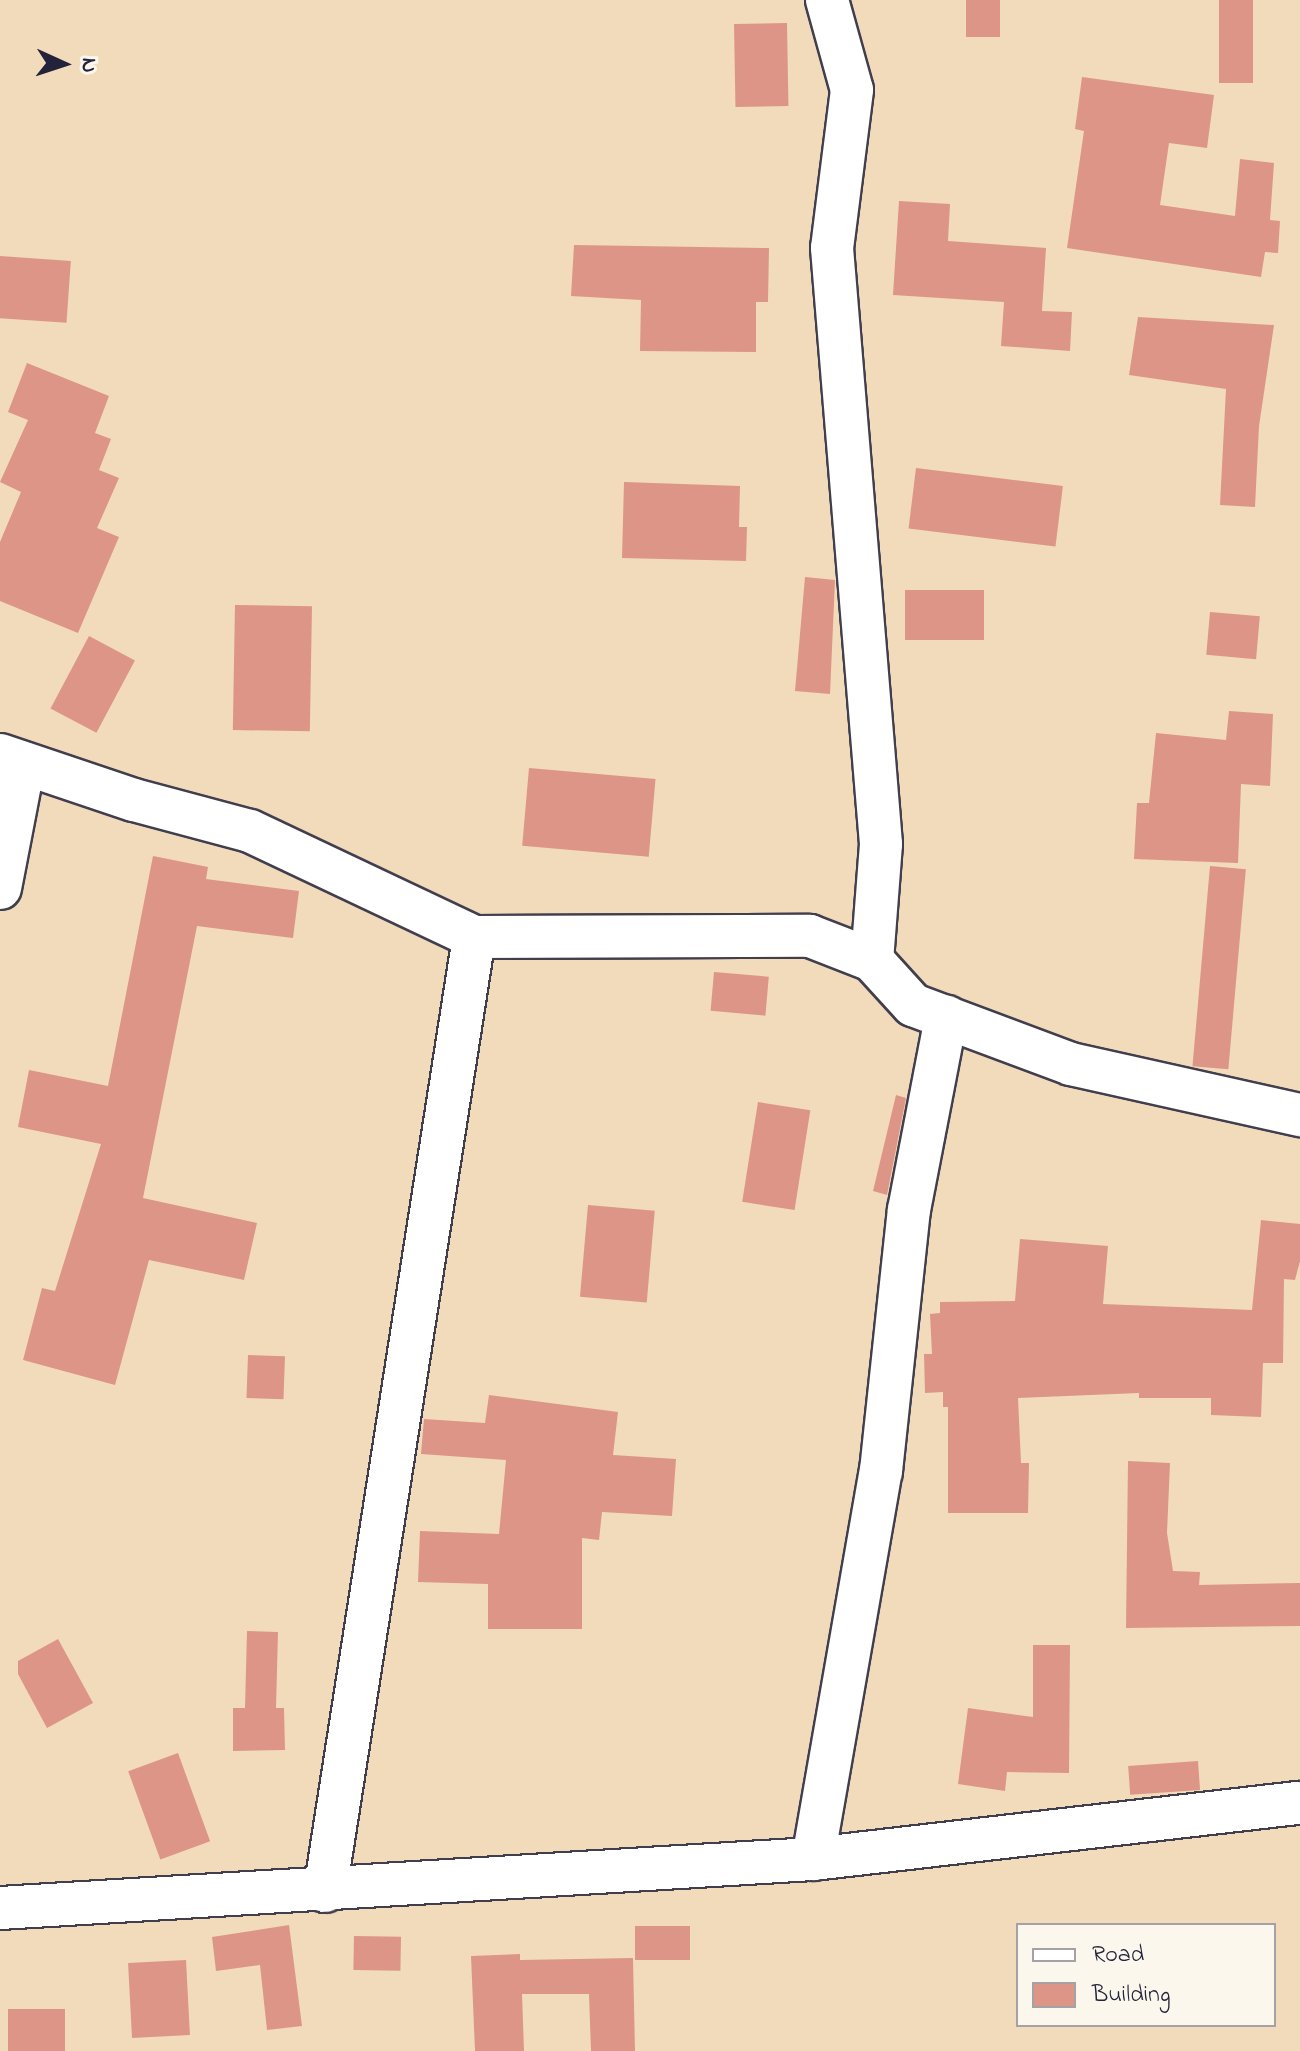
<!DOCTYPE html>
<html>
<head>
<meta charset="utf-8">
<style>
	body { margin:0 }
	#map { position:relative; width:1300px; height:2051px; overflow:hidden; background:#f1dbbb; font-family:"Indie Flower",sans-serif }
	div>[style] { position:absolute }
	.building>* { inset:0; background:#dd9587; transform-origin:0 0 }
	.roads { filter:drop-shadow(2px 0 #413e4e) drop-shadow(-2px 0 #413e4e) drop-shadow(0 2px #413e4e) drop-shadow(0 -2px #413e4e) }
	.street>* { height:42px; margin:-21px; padding:0 21px; transform-origin:21px; border-radius:21px; background:#fff }
	span { translate:-50% -50%; white-space:nowrap; text-align:center; line-height:1.15; -webkit-text-stroke:6px #fbf7ec; paint-order:stroke }
	.legend { position:absolute; left:1016px; top:1923px; width:260px; height:104px; box-sizing:border-box; background:#fbf7ec; border:2px solid #a4a2a5; margin:0; padding:10px 14px; list-style:none; font-size:24px; color:#22223b }
	.legend li { display:flex; align-items:center; gap:16px; height:40px }
	.legend b { width:40px; border:2px solid #a4a2a5 }
	.north { position:absolute; left:24px; top:24px; width:80px; height:80px; -webkit-text-stroke:6px #fbf7ec; paint-order:stroke; rotate:93deg; font-size:22px; font-weight:700; line-height:32px; text-align:center; color:#22223b }
	.north::after { content:''; display:block; margin:auto; width:28px; height:36px; background:#22223b; clip-path:polygon(50% 0,100% 100%,50% 72%,0 100%) }
</style>
</head>
<body>
<div id="map">
	<div class="building">
		<div style="left:966px;top:0;width:34px;height:37px"></div>
		<div style="left:1219px;top:0;width:34px;height:83px"></div>
		<div style="left:787px;top:23px;width:83px;height:53px;rotate:89deg"></div>
		<div style="clip-path:polygon(1082px 77px,1214px 95px,1207px 148px,1169px 143px,1160px 205px,1235px 216px,1240px 159px,1274px 163px,1270px 220px,1280px 221px,1278px 253px,1265px 252px,1261px 277px,1067px 248px,1084px 131px,1075px 129px)"></div>
		<div style="clip-path:polygon(899px 201px,950px 204px,948px 241px,1046px 248px,1042px 311px,1072px 312px,1070px 351px,1001px 346px,1004px 302px,893px 295px)"></div>
		<div style="clip-path:polygon(574px 245px,769px 248px,768px 302px,756px 302px,756px 352px,640px 351px,641px 300px,571px 296px)"></div>
		<div style="left:0;top:256px;width:71px;height:62px;rotate:4deg"></div>
		<div style="clip-path:polygon(1138px 317px,1274px 325px,1259px 426px,1255px 507px,1220px 505px,1226px 389px,1129px 375px)"></div>
		<div style="clip-path:polygon(27px 363px,109px 396px,95px 433px,111px 439px,99px 470px,119px 478px,97px 528px,119px 537px,78px 633px,0 601px,0 542px,21px 492px,0 482px,28px 420px,8px 412px)"></div>
		<div style="left:916px;top:468px;width:148px;height:61px;rotate:7deg"></div>
		<div style="clip-path:polygon(624px 482px,740px 486px,739px 527px,747px 527px,746px 561px,622px 558px)"></div>
		<div style="clip-path:polygon(805px 577px,835px 580px,830px 694px,795px 691px)"></div>
		<div style="left:905px;top:590px;width:79px;height:50px"></div>
		<div style="left:235px;top:605px;width:77px;height:125px;rotate:1deg"></div>
		<div style="left:1210px;top:612px;width:50px;height:43px;rotate:5deg"></div>
		<div style="left:89px;top:636px;width:52px;height:82px;rotate:28deg"></div>
		<div style="clip-path:polygon(1229px 711px,1273px 714px,1270px 786px,1241px 784px,1238px 863px,1134px 859px,1137px 803px,1149px 803px,1156px 733px,1226px 740px)"></div>
		<div style="left:529px;top:768px;width:127px;height:78px;rotate:5deg"></div>
		<div style="clip-path:polygon(153px 856px,208px 867px,206px 879px,299px 891px,293px 938px,197px 926px,143px 1198px,257px 1223px,244px 1280px,149px 1260px,115px 1385px,23px 1360px,42px 1288px,55px 1291px,101px 1144px,18px 1127px,29px 1070px,108px 1086px)"></div>
		<div style="left:1210px;top:866px;width:36px;height:201px;rotate:5deg"></div>
		<div style="left:714px;top:972px;width:55px;height:39px;rotate:5deg"></div>
		<div style="clip-path:polygon(896px 1095px,906px 1098px,887px 1195px,873px 1191px)"></div>
		<div style="left:758px;top:1102px;width:53px;height:101px;rotate:9deg"></div>
		<div style="left:588px;top:1205px;width:67px;height:92px;rotate:5deg"></div>
		<div style="clip-path:polygon(1261px 1220px,1300px 1224px,1300px 1261px,1295px 1280px,1284px 1279px,1283px 1363px,1263px 1363px,1261px 1417px,1211px 1415px,1211px 1398px,1139px 1398px,1139px 1393px,1018px 1398px,1021px 1463px,1029px 1463px,1028px 1513px,948px 1513px,948px 1407px,943px 1407px,943px 1392px,925px 1393px,924px 1354px,932px 1354px,930px 1314px,940px 1313px,940px 1302px,1015px 1301px,1020px 1239px,1108px 1246px,1103px 1304px,1252px 1310px)"></div>
		<div style="left:248px;top:1355px;width:37px;height:43px;rotate:2deg"></div>
		<div style="clip-path:polygon(489px 1395px,618px 1412px,613px 1455px,676px 1459px,672px 1516px,602px 1512px,599px 1540px,582px 1538px,582px 1629px,488px 1629px,488px 1584px,418px 1582px,420px 1531px,499px 1534px,506px 1460px,421px 1454px,424px 1419px,485px 1423px)"></div>
		<div style="clip-path:polygon(1128px 1461px,1170px 1463px,1167px 1533px,1173px 1571px,1200px 1572px,1199px 1585px,1300px 1583px,1300px 1626px,1126px 1628px)"></div>
		<div style="clip-path:polygon(247px 1631px,278px 1632px,276px 1708px,284px 1708px,285px 1750px,233px 1751px,233px 1708px,245px 1708px)"></div>
		<div style="clip-path:polygon(58px 1639px,93px 1703px,47px 1728px,18px 1674px,18px 1661px)"></div>
		<div style="clip-path:polygon(1033px 1645px,1070px 1645px,1069px 1773px,1007px 1772px,1005px 1791px,958px 1784px,968px 1708px,1033px 1717px)"></div>
		<div style="left:178px;top:1753px;width:94px;height:53px;rotate:70deg"></div>
		<div style="left:1198px;top:1761px;width:29px;height:70px;rotate:86deg"></div>
		<div style="clip-path:polygon(289px 1925px,302px 2026px,267px 2030px,260px 1965px,216px 1971px,212px 1937px)"></div>
		<div style="left:690px;top:1926px;width:34px;height:55px;rotate:90deg"></div>
		<div style="left:354px;top:1936px;width:47px;height:34px;rotate:1deg"></div>
		<div style="clip-path:polygon(520px 1954px,520px 1960px,633px 1958px,635px 2051px,591px 2051px,589px 1994px,522px 1994px,524px 2051px,475px 2051px,471px 1956px)"></div>
		<div style="left:186px;top:1960px;width:75px;height:58px;rotate:87deg"></div>
		<div style="left:8px;top:2009px;width:57px;height:42px"></div>
	</div>
	<div class="roads">
		<div class="street">
			<div style="left:827px;top:0;width:93px;rotate:74.5deg"></div>
			<div style="left:852px;top:90px;width:159px;rotate:97.2deg"></div>
			<div style="left:832px;top:248px;width:598px;rotate:85.3deg"></div>
			<div style="left:881px;top:844px;width:116px;rotate:94.4deg"></div>
			<div style="left:0;top:755px;width:141px;rotate:18.6deg"></div>
			<div style="left:134px;top:800px;width:120px;rotate:15deg"></div>
			<div style="left:250px;top:831px;width:248px;rotate:25.3deg"></div>
			<div style="left:474px;top:937px;width:336px;rotate:-0.2deg"></div>
			<div style="left:810px;top:936px;width:66px;rotate:21.2deg"></div>
			<div style="left:872px;top:960px;width:61px;rotate:47.7deg"></div>
			<div style="left:913px;top:1005px;width:169px;rotate:20.5deg"></div>
			<div style="left:1071px;top:1064px;width:235px;rotate:12.6deg"></div>
			<div style="left:0;top:888px;width:127px;rotate:-79.1deg"></div>
			<div style="left:813px;top:1859px;width:394px;rotate:-80.1deg"></div>
			<div style="left:881px;top:1471px;width:262px;rotate:-83.9deg"></div>
			<div style="left:909px;top:1210px;width:197px;rotate:-79.1deg"></div>
			<div style="left:325px;top:1891px;width:966px;rotate:-81.12deg"></div>
			<div style="left:0;top:1908px;width:814px;rotate:-3.45deg"></div>
			<div style="left:813px;top:1859px;width:490px;rotate:-6.6deg"></div>
		</div>
	</div>
	<ul class="legend">
	<li><b style="height:10px;background:#fff"></b>Road</li>
	<li><b style="height:22px;background:#dd9587"></b>Building</li>
	</ul>
	<div class="north">N</div>
</div>
</body>
</html>
